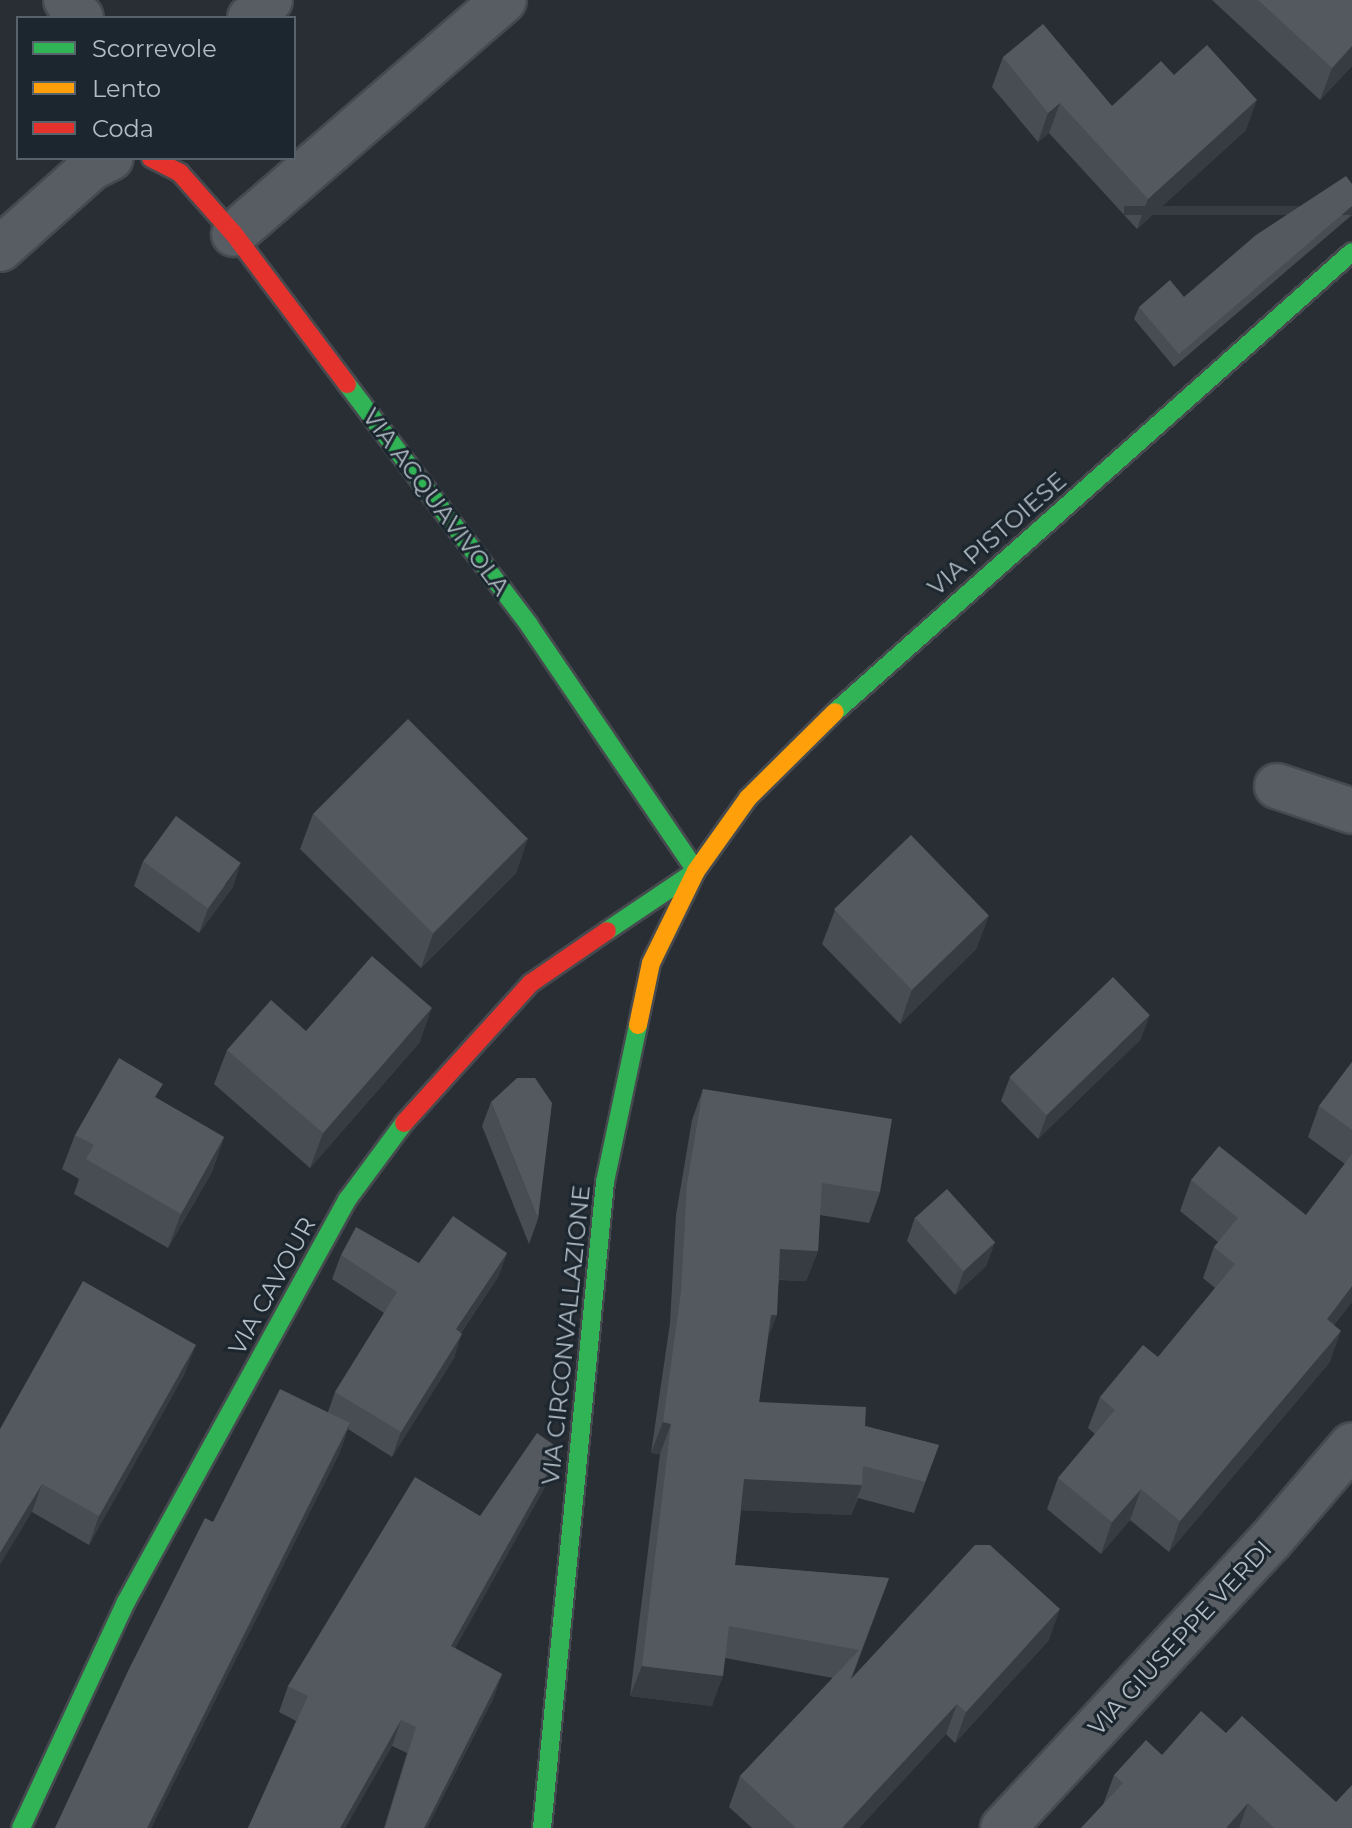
<!DOCTYPE html>
<html>
<head>
<meta charset="utf-8">
<style>
	body { margin:0 }
	#map { position:relative; width:1352px; height:1828px; overflow:hidden; background:#282e34; font-family:Montserrat,sans-serif }
	div>[style] { position:absolute }
	.roads { filter:drop-shadow(2px 0 #464a4f) drop-shadow(-2px 0 #464a4f) drop-shadow(0 2px #464a4f) drop-shadow(0 -2px #464a4f) }
	.street>* { height:44px; margin:-22px; padding:0 22px; transform-origin:22px; border-radius:22px; background:#575d62 }
	.fast>* { height:18px; margin:-9px; padding:0 9px; transform-origin:9px; border-radius:9px; background:#30b455 }
	.slow>* { height:18px; margin:-9px; padding:0 9px; transform-origin:9px; border-radius:9px; background:#ff9f0a }
	.jam>* { height:18px; margin:-9px; padding:0 9px; transform-origin:9px; border-radius:9px; background:#e5322d }
	.wall>* { inset:0; background:#484d53 }
	.shaded-wall>* { inset:0; background:#363c41; transform-origin:0 0 }
	.building>* { inset:0; background:#53595f; transform-origin:0 0 }
	span { translate:-50% -50%; white-space:nowrap; text-align:center; line-height:1.15; -webkit-text-stroke:6px #1c262e; paint-order:stroke }
	.street-label { font-size:24px; color:#b1bcc5 }
	.legend { position:absolute; left:16px; top:16px; width:280px; height:144px; box-sizing:border-box; background:#1c262e; border:2px solid #58626a; margin:0; padding:10px 14px; list-style:none; font-size:24px; color:#b1bcc5 }
	.legend li { display:flex; align-items:center; gap:16px; height:40px }
	.legend b { width:40px; border:2px solid #58626a }
</style>
</head>
<body>
<div id="map">
	<div class="roads">
		<div class="street">
			<div style="left:66px;top:0;width:23px;rotate:50deg"></div>
			<div style="left:250px;top:18px;width:27px;rotate:-42deg"></div>
			<div style="left:234px;top:234px;width:357px;rotate:-40.9deg"></div>
			<div style="left:0;top:249px;width:122px;rotate:-41.7deg"></div>
			<div style="left:91px;top:168px;width:22px;rotate:-27deg"></div>
			<div style="left:1277px;top:786px;width:79px;rotate:18.4deg"></div>
			<div style="left:1003px;top:1828px;width:392px;rotate:-47.1deg"></div>
			<div style="left:1270px;top:1541px;width:126px;rotate:-49.5deg"></div>
		</div>
		<div class="fast">
			<div style="left:347px;top:384px;width:302px;rotate:52.9deg"></div>
			<div style="left:529px;top:625px;width:297px;rotate:55.8deg"></div>
			<div style="left:696px;top:871px;width:107px;rotate:146deg"></div>
			<div style="left:835px;top:712px;width:692px;rotate:-41.66deg"></div>
			<div style="left:21px;top:1828px;width:249px;rotate:-65.1deg"></div>
			<div style="left:126px;top:1602px;width:459px;rotate:-61.2deg"></div>
			<div style="left:347px;top:1200px;width:96px;rotate:-53.5deg"></div>
			<div style="left:542px;top:1828px;width:649px;rotate:-84.43deg"></div>
			<div style="left:605px;top:1182px;width:160px;rotate:-78.1deg"></div>
		</div>
		<div class="slow">
			<div style="left:638px;top:1025px;width:63px;rotate:-78.2deg"></div>
			<div style="left:651px;top:963px;width:102px;rotate:-63.9deg"></div>
			<div style="left:696px;top:871px;width:90px;rotate:-54.5deg"></div>
			<div style="left:748px;top:798px;width:122px;rotate:-44.7deg"></div>
		</div>
		<div class="jam">
			<div style="left:151px;top:158px;width:33px;rotate:27deg"></div>
			<div style="left:180px;top:173px;width:81px;rotate:48.5deg"></div>
			<div style="left:234px;top:234px;width:188px;rotate:53deg"></div>
			<div style="left:404px;top:1123px;width:189px;rotate:-47.8deg"></div>
			<div style="left:531px;top:983px;width:92px;rotate:-34.4deg"></div>
		</div>
	</div>
	<div class="wall">
		<div style="clip-path:polygon(1212px 0,1352px 0,1352px 66px,1320px 100px)"></div>
		<div style="clip-path:polygon(1003px 57px,1112px 106px,1174px 75px,1246px 130px,1137px 229px,1049px 133px,1038px 142px,992px 87px)"></div>
		<div style="clip-path:polygon(1352px 184px,1352px 215px,1174px 367px,1134px 319px,1139px 307px,1184px 297px)"></div>
		<div style="clip-path:polygon(313px 814px,528px 838px,516px 873px,421px 968px,300px 849px)"></div>
		<div style="clip-path:polygon(143px 861px,233px 887px,199px 933px,134px 886px)"></div>
		<div style="clip-path:polygon(835px 910px,989px 915px,976px 949px,900px 1024px,822px 944px)"></div>
		<div style="clip-path:polygon(306px 1031px,420px 1042px,310px 1168px,214px 1084px,227px 1050px)"></div>
		<div style="clip-path:polygon(1141px 1039px,1038px 1139px,1001px 1101px,1010px 1077px)"></div>
		<div style="clip-path:polygon(1352px 1062px,1352px 1302px,1334px 1325px,1330px 1362px,1169px 1552px,1130px 1520px,1101px 1554px,1047px 1509px,1058px 1478px,1095px 1434px,1088px 1428px,1100px 1397px,1158px 1357px,1215px 1288px,1203px 1278px,1214px 1247px,1218px 1242px,1180px 1211px,1191px 1180px,1306px 1215px,1345px 1164px,1308px 1137px,1319px 1106px)"></div>
		<div style="clip-path:polygon(703px 1089px,880px 1192px,869px 1223px,820px 1215px,818px 1251px,806px 1281px,779px 1280px,768px 1338px,759px 1402px,865px 1426px,939px 1445px,914px 1513px,858px 1498px,851px 1515px,741px 1510px,735px 1565px,889px 1578px,851px 1680px,1049px 1640px,955px 1743px,946px 1734px,859px 1828px,752px 1828px,729px 1807px,740px 1776px,833px 1678px,725px 1658px,712px 1706px,630px 1696px,660px 1454px,651px 1453px,670px 1323px,676px 1215px,692px 1120px)"></div>
		<div style="clip-path:polygon(158px 1099px,224px 1137px,212px 1172px,168px 1248px,74px 1194px,79px 1179px,62px 1169px,75px 1135px)"></div>
		<div style="clip-path:polygon(491px 1102px,538px 1219px,529px 1244px,482px 1126px)"></div>
		<div style="clip-path:polygon(915px 1217px,995px 1242px,986px 1266px,955px 1295px,907px 1241px)"></div>
		<div style="clip-path:polygon(507px 1253px,498px 1277px,461px 1333px,454px 1358px,392px 1457px,348px 1429px,339px 1454px,151px 1828px,55px 1828px,213px 1522px,328px 1412px,335px 1392px,384px 1313px,332px 1279px,341px 1255px,419px 1263px)"></div>
		<div style="clip-path:polygon(185px 1373px,89px 1545px,32px 1512px,0 1429px)"></div>
		<div style="clip-path:polygon(561px 1450px,551px 1476px,455px 1648px,502px 1674px,493px 1699px,427px 1828px,384px 1828px,407px 1753px,392px 1746px,345px 1828px,248px 1828px,296px 1721px,279px 1712px,288px 1686px,480px 1516px)"></div>
		<div style="clip-path:polygon(1226px 1733px,1336px 1802px,1352px 1828px,1081px 1828px,1103px 1805px,1114px 1775px,1162px 1755px)"></div>
	</div>
	<div class="shaded-wall">
		<div style="clip-path:polygon(1352px 46px,1352px 66px,1320px 100px,1332px 68px)"></div>
		<div style="clip-path:polygon(1257px 100px,1246px 130px,1137px 229px,1148px 199px)"></div>
		<div style="clip-path:polygon(1060px 103px,1049px 133px,1038px 142px,1048px 113px)"></div>
		<div style="left:1352px;top:206px;width:9px;height:228px;rotate:90deg"></div>
		<div style="clip-path:polygon(528px 838px,516px 873px,421px 968px,433px 934px)"></div>
		<div style="clip-path:polygon(241px 863px,233px 887px,199px 933px,208px 909px)"></div>
		<div style="clip-path:polygon(989px 915px,976px 949px,900px 1024px,912px 989px)"></div>
		<div style="clip-path:polygon(432px 1008px,420px 1042px,310px 1168px,323px 1133px)"></div>
		<div style="clip-path:polygon(1150px 1015px,1141px 1039px,1038px 1139px,1047px 1115px)"></div>
		<div style="clip-path:polygon(224px 1137px,212px 1172px,168px 1248px,181px 1214px)"></div>
		<div style="clip-path:polygon(995px 1242px,986px 1266px,955px 1295px,964px 1271px)"></div>
		<div style="clip-path:polygon(780px 1249px,818px 1251px,806px 1281px,769px 1279px)"></div>
		<div style="clip-path:polygon(507px 1253px,498px 1277px,447px 1353px,456px 1329px)"></div>
		<div style="clip-path:polygon(1352px 1286px,1352px 1302px,1315px 1350px,1327px 1319px)"></div>
		<div style="clip-path:polygon(771px 1315px,777px 1315px,765px 1346px)"></div>
		<div style="clip-path:polygon(1341px 1331px,1330px 1362px,1169px 1552px,1180px 1521px)"></div>
		<div style="clip-path:polygon(462px 1334px,454px 1358px,392px 1457px,401px 1432px)"></div>
		<div style="clip-path:polygon(196px 1345px,185px 1373px,89px 1545px,99px 1516px)"></div>
		<div style="clip-path:polygon(663px 1422px,671px 1424px,660px 1454px,651px 1453px)"></div>
		<div style="clip-path:polygon(350px 1423px,339px 1454px,151px 1828px,147px 1828px)"></div>
		<div style="clip-path:polygon(561px 1450px,551px 1476px,442px 1672px,451px 1646px)"></div>
		<div style="clip-path:polygon(744px 1479px,862px 1485px,851px 1515px,733px 1510px)"></div>
		<div style="clip-path:polygon(42px 1484px,32px 1512px,0 1565px,0 1553px)"></div>
		<div style="clip-path:polygon(1141px 1489px,1130px 1520px,1101px 1554px,1112px 1522px)"></div>
		<div style="clip-path:polygon(1060px 1609px,1049px 1640px,955px 1743px,966px 1712px)"></div>
		<div style="clip-path:polygon(642px 1666px,723px 1676px,712px 1706px,630px 1696px)"></div>
		<div style="clip-path:polygon(502px 1674px,493px 1699px,427px 1828px,424px 1828px)"></div>
		<div style="clip-path:polygon(957px 1704px,946px 1734px,859px 1828px,842px 1828px)"></div>
		<div style="clip-path:polygon(401px 1720px,392px 1746px,345px 1828px,340px 1828px)"></div>
		<div style="clip-path:polygon(1248px 1803px,1239px 1828px,1226px 1828px)"></div>
	</div>
	<div class="building">
		<div style="clip-path:polygon(1258px 0,1352px 0,1352px 46px,1332px 68px)"></div>
		<div style="clip-path:polygon(1043px 24px,1112px 106px,1161px 61px,1174px 75px,1207px 45px,1257px 100px,1148px 199px,1060px 103px,1048px 113px,1003px 57px)"></div>
		<div style="clip-path:polygon(1346px 176px,1352px 184px,1352px 206px,1179px 354px,1139px 307px,1170px 280px,1184px 297px,1256px 235px)"></div>
		<div style="left:408px;top:719px;width:169px;height:134px;rotate:45deg"></div>
		<div style="left:176px;top:816px;width:80px;height:56px;rotate:36deg"></div>
		<div style="left:911px;top:835px;width:112px;height:107px;rotate:46deg"></div>
		<div style="clip-path:polygon(372px 956px,432px 1008px,323px 1133px,227px 1050px,271px 1000px,306px 1031px)"></div>
		<div style="left:1113px;top:977px;width:53px;height:144px;rotate:46deg"></div>
		<div style="clip-path:polygon(119px 1058px,163px 1084px,155px 1097px,224px 1137px,181px 1214px,86px 1159px,94px 1145px,75px 1135px)"></div>
		<div style="clip-path:polygon(1352px 1062px,1352px 1130px,1319px 1106px)"></div>
		<div style="clip-path:polygon(517px 1078px,535px 1078px,552px 1103px,538px 1219px,491px 1102px)"></div>
		<div style="clip-path:polygon(703px 1089px,892px 1119px,880px 1192px,822px 1183px,818px 1251px,780px 1249px,777px 1315px,771px 1315px,759px 1402px,866px 1407px,865px 1426px,939px 1445px,925px 1482px,863px 1466px,862px 1485px,744px 1479px,735px 1565px,889px 1578px,850px 1680px,975px 1545px,990px 1545px,1060px 1609px,966px 1712px,957px 1704px,842px 1828px,796px 1828px,740px 1776px,859px 1650px,729px 1626px,723px 1676px,642px 1666px,671px 1424px,663px 1422px,681px 1292px,687px 1184px)"></div>
		<div style="clip-path:polygon(1219px 1146px,1306px 1215px,1352px 1154px,1352px 1286px,1327px 1319px,1341px 1331px,1180px 1521px,1141px 1489px,1112px 1522px,1058px 1478px,1115px 1410px,1100px 1397px,1143px 1345px,1158px 1357px,1235px 1264px,1214px 1247px,1238px 1218px,1191px 1180px)"></div>
		<div style="left:947px;top:1189px;width:72px;height:43px;rotate:48deg"></div>
		<div style="clip-path:polygon(453px 1216px,507px 1253px,456px 1329px,462px 1334px,401px 1432px,335px 1392px,397px 1292px,341px 1255px,356px 1227px,419px 1263px)"></div>
		<div style="clip-path:polygon(83px 1281px,196px 1345px,99px 1516px,42px 1484px,0 1553px,0 1429px)"></div>
		<div style="clip-path:polygon(280px 1389px,350px 1423px,147px 1828px,55px 1828px,129px 1669px,205px 1518px,213px 1522px)"></div>
		<div style="clip-path:polygon(537px 1433px,561px 1450px,451px 1646px,502px 1674px,424px 1828px,385px 1828px,416px 1727px,401px 1720px,340px 1828px,248px 1828px,308px 1696px,288px 1686px,415px 1477px,480px 1516px)"></div>
		<div style="clip-path:polygon(1201px 1711px,1226px 1733px,1242px 1716px,1336px 1802px,1352px 1785px,1352px 1828px,1274px 1828px,1248px 1803px,1226px 1828px,1081px 1828px,1123px 1783px,1114px 1775px,1146px 1740px,1162px 1755px)"></div>
	</div>
	<div class="street-label">
		<span style="left:436px;top:502px;rotate:53deg">VIA ACQUAVIVOLA</span>
		<span style="left:997px;top:534px;rotate:-41deg">VIA PISTOIESE</span>
		<span style="left:272px;top:1286px;rotate:-61deg">VIA CAVOUR</span>
		<span style="left:566px;top:1335px;rotate:-84deg">VIA CIRCONVALLAZIONE</span>
		<span style="left:1180px;top:1638px;rotate:-47deg">VIA GIUSEPPE VERDI</span>
	</div>
	<ul class="legend">
	<li><b style="height:10px;background:#30b455"></b>Scorrevole</li>
	<li><b style="height:10px;background:#ff9f0a"></b>Lento</li>
	<li><b style="height:10px;background:#e5322d"></b>Coda</li>
	</ul>
</div>
</body>
</html>
